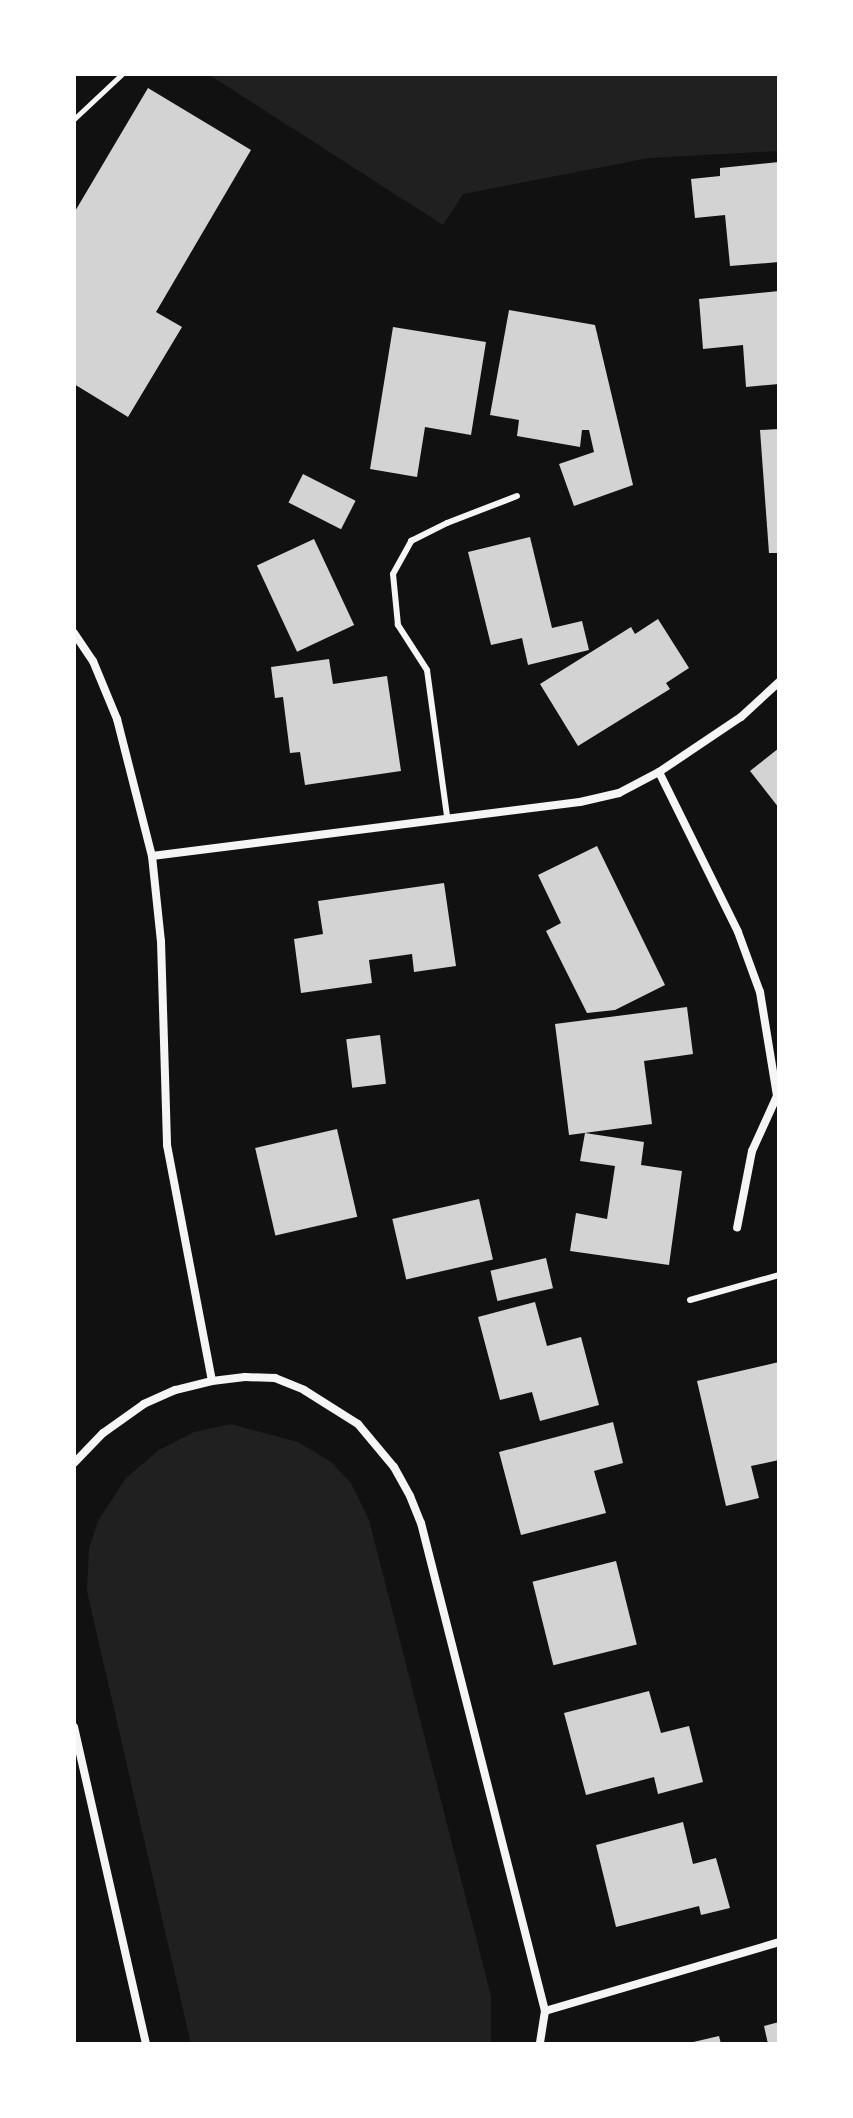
<!DOCTYPE html>
<html>
<head>
<meta charset="utf-8">
<style>
	body { margin:0 }
	#map { position:relative; width:853px; height:2118px; overflow:hidden; background:#111; font-family:Signika,sans-serif }
	div>[style] { position:absolute }
	.green>* { inset:0; background:#202020 }
	.building>* { inset:0; background:#d3d3d3; transform-origin:0 0 }
	.path>* { height:5px; margin:-2.5px; padding:0 2.5px; transform-origin:2.5px; border-radius:2.5px; background:#f5f5f5 }
	.service>* { height:6px; margin:-3px; padding:0 3px; transform-origin:3px; border-radius:3px; background:#f5f5f5 }
	.minor>* { height:8px; margin:-4px; padding:0 4px; transform-origin:4px; border-radius:4px; background:#f5f5f5 }
	span { translate:-50% -50%; white-space:nowrap; text-align:center; line-height:1.15; -webkit-text-stroke:8px #fff; paint-order:stroke }
	.frame { position:absolute; inset:0; border:76px solid #fff; pointer-events:none }
</style>
</head>
<body>
<div id="map">
	<div class="green">
		<div style="clip-path:polygon(208px 74px,779px 74px,779px 151px,649px 158px,463px 194px,443px 225px)"></div>
		<div style="clip-path:polygon(231px 1424px,298px 1442px,331px 1462px,351px 1483px,369px 1520px,491px 1996px,491px 2044px,191px 2044px,87px 1591px,89px 1549px,98px 1521px,126px 1478px,159px 1450px,194px 1432px)"></div>
	</div>
	<div class="building">
		<div style="clip-path:polygon(148px 88px,251px 150px,156px 312px,182px 327px,128px 417px,74px 384px,74px 213px)"></div>
		<div style="clip-path:polygon(779px 162px,779px 262px,730px 266px,725px 215px,695px 218px,691px 179px,720px 176px,720px 168px)"></div>
		<div style="clip-path:polygon(779px 291px,779px 384px,746px 387px,743px 345px,703px 349px,699px 299px)"></div>
		<div style="clip-path:polygon(509px 310px,595px 325px,633px 485px,574px 506px,559px 464px,594px 452px,589px 430px,582px 430px,580px 447px,517px 436px,519px 420px,490px 415px)"></div>
		<div style="clip-path:polygon(393px 327px,486px 342px,471px 435px,425px 427px,417px 477px,370px 469px)"></div>
		<div style="clip-path:polygon(779px 429px,779px 553px,769px 553px,760px 430px)"></div>
		<div style="left:303px;top:474px;width:59px;height:32px;rotate:27deg"></div>
		<div style="clip-path:polygon(530px 537px,552px 628px,582px 621px,589px 650px,528px 665px,522px 638px,491px 645px,468px 552px)"></div>
		<div style="left:314px;top:539px;width:95px;height:63px;rotate:65deg"></div>
		<div style="clip-path:polygon(658px 619px,689px 668px,666px 683px,670px 689px,578px 746px,540px 684px,631px 627px,635px 634px)"></div>
		<div style="clip-path:polygon(329px 659px,333px 684px,387px 676px,401px 771px,305px 785px,300px 752px,290px 753px,283px 697px,275px 698px,271px 667px)"></div>
		<div style="clip-path:polygon(779px 748px,779px 808px,750px 771px)"></div>
		<div style="clip-path:polygon(597px 846px,665px 985px,615px 1010px,587px 1013px,546px 931px,561px 923px,538px 875px)"></div>
		<div style="clip-path:polygon(444px 883px,456px 966px,414px 972px,412px 954px,369px 960px,372px 983px,301px 993px,294px 939px,323px 934px,318px 901px)"></div>
		<div style="clip-path:polygon(687px 1007px,693px 1054px,644px 1061px,652px 1124px,569px 1135px,555px 1024px)"></div>
		<div style="left:380px;top:1035px;width:49px;height:34px;rotate:83deg"></div>
		<div style="left:337px;top:1129px;width:90px;height:84px;rotate:77deg"></div>
		<div style="clip-path:polygon(585px 1133px,644px 1142px,641px 1165px,682px 1171px,669px 1265px,570px 1251px,576px 1213px,607px 1219px,615px 1166px,580px 1161px)"></div>
		<div style="left:479px;top:1199px;width:62px;height:89px;rotate:77deg"></div>
		<div style="left:546px;top:1258px;width:31px;height:57px;rotate:77deg"></div>
		<div style="clip-path:polygon(535px 1302px,547px 1346px,581px 1337px,599px 1405px,540px 1421px,532px 1392px,500px 1400px,478px 1317px)"></div>
		<div style="clip-path:polygon(779px 1362px,779px 1460px,751px 1466px,759px 1498px,726px 1506px,697px 1381px)"></div>
		<div style="clip-path:polygon(613px 1422px,623px 1463px,594px 1471px,606px 1513px,521px 1535px,499px 1452px)"></div>
		<div style="left:616px;top:1561px;width:86px;height:86px;rotate:76deg"></div>
		<div style="clip-path:polygon(649px 1691px,661px 1733px,689px 1726px,703px 1782px,658px 1794px,654px 1777px,586px 1795px,564px 1713px)"></div>
		<div style="clip-path:polygon(683px 1822px,693px 1864px,716px 1858px,730px 1908px,701px 1915px,699px 1906px,616px 1927px,596px 1845px)"></div>
		<div style="clip-path:polygon(779px 2022px,779px 2044px,768px 2044px,764px 2026px)"></div>
		<div style="clip-path:polygon(719px 2036px,721px 2044px,689px 2044px,689px 2043px)"></div>
	</div>
	<div class="path">
		<div style="left:74px;top:119px;width:66px;rotate:-43.2deg"></div>
	</div>
	<div class="service">
		<div style="left:447px;top:816px;width:147px;rotate:-97.8deg"></div>
		<div style="left:427px;top:670px;width:54px;rotate:-122.8deg"></div>
		<div style="left:398px;top:625px;width:51px;rotate:-95.6deg"></div>
		<div style="left:393px;top:574px;width:38px;rotate:-61deg"></div>
		<div style="left:411px;top:541px;width:40px;rotate:-26.6deg"></div>
		<div style="left:447px;top:523px;width:75px;rotate:-21.1deg"></div>
		<div style="left:690px;top:1300px;width:92px;rotate:-15.7deg"></div>
	</div>
	<div class="minor">
		<div style="left:74px;top:633px;width:34px;rotate:56deg"></div>
		<div style="left:93px;top:661px;width:63px;rotate:67.5deg"></div>
		<div style="left:117px;top:719px;width:141px;rotate:75.7deg"></div>
		<div style="left:152px;top:856px;width:85px;rotate:84deg"></div>
		<div style="left:161px;top:941px;width:204px;rotate:88.3deg"></div>
		<div style="left:167px;top:1145px;width:240px;rotate:79.2deg"></div>
		<div style="left:212px;top:1381px;width:38px;rotate:166deg"></div>
		<div style="left:175px;top:1390px;width:34px;rotate:156deg"></div>
		<div style="left:144px;top:1404px;width:50px;rotate:144.7deg"></div>
		<div style="left:103px;top:1433px;width:42px;rotate:134deg"></div>
		<div style="left:659px;top:772px;width:178px;rotate:63.7deg"></div>
		<div style="left:738px;top:932px;width:64px;rotate:69.9deg"></div>
		<div style="left:760px;top:992px;width:105px;rotate:80.7deg"></div>
		<div style="left:777px;top:1096px;width:60px;rotate:114.4deg"></div>
		<div style="left:752px;top:1151px;width:78px;rotate:101deg"></div>
		<div style="left:152px;top:856px;width:431px;rotate:-7.2deg"></div>
		<div style="left:580px;top:802px;width:40px;rotate:-13deg"></div>
		<div style="left:619px;top:793px;width:45px;rotate:-27.7deg"></div>
		<div style="left:659px;top:772px;width:99px;rotate:-33.9deg"></div>
		<div style="left:741px;top:717px;width:52px;rotate:-42.6deg"></div>
		<div style="left:212px;top:1381px;width:33px;rotate:-7deg"></div>
		<div style="left:245px;top:1377px;width:30px;rotate:2deg"></div>
		<div style="left:275px;top:1378px;width:31px;rotate:22deg"></div>
		<div style="left:304px;top:1390px;width:64px;rotate:32.2deg"></div>
		<div style="left:358px;top:1424px;width:56px;rotate:50.1deg"></div>
		<div style="left:394px;top:1467px;width:33px;rotate:61deg"></div>
		<div style="left:410px;top:1496px;width:29px;rotate:68deg"></div>
		<div style="left:421px;top:1523px;width:504px;rotate:75.74deg"></div>
		<div style="left:545px;top:2011px;width:33px;rotate:99deg"></div>
		<div style="left:74px;top:1727px;width:325px;rotate:77.2deg"></div>
		<div style="left:545px;top:2011px;width:244px;rotate:-16.4deg"></div>
	</div>
	<div class="frame"></div>
</div>
</body>
</html>
